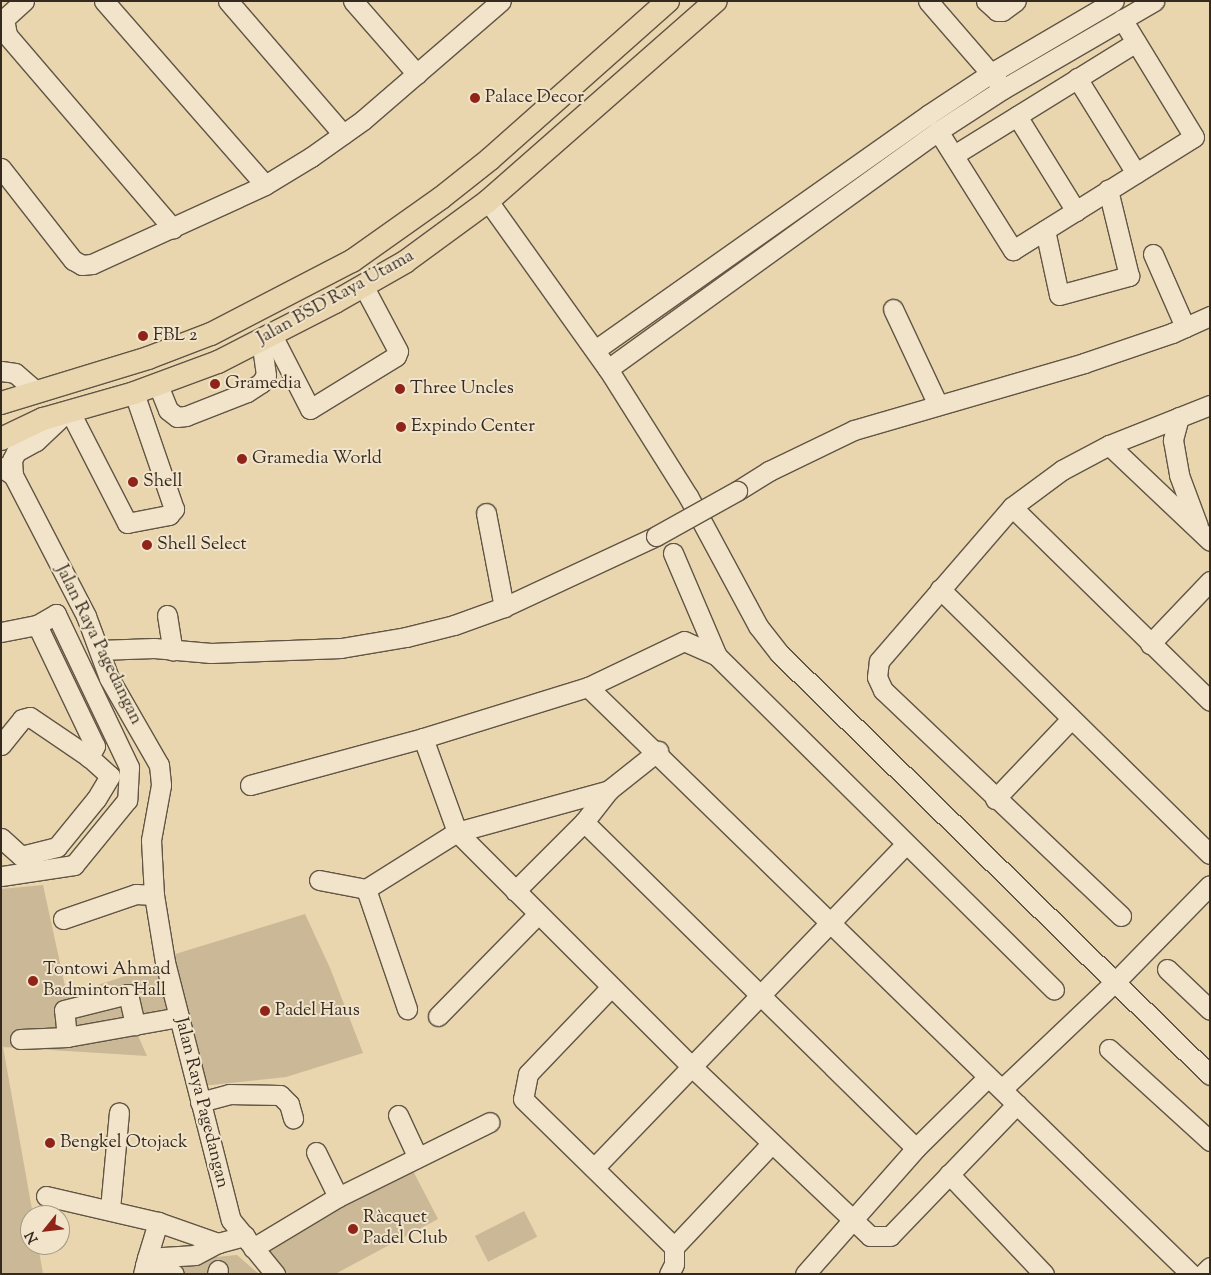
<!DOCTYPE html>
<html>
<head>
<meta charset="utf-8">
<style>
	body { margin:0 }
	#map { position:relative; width:1211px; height:1275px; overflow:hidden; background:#e9d5ae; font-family:"Sorts Mill Goudy",serif }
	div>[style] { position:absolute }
	.green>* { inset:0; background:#cab896; transform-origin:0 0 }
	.roads { filter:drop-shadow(1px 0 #615544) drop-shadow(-1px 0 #615544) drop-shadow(0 1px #615544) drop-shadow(0 -1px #615544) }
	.minor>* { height:19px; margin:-9.5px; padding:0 9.5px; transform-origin:9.5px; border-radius:9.5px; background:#f1e4ca }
	.major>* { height:22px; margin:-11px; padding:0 11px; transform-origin:11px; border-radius:11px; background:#e9d5ae }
	.bridges { filter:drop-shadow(1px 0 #615544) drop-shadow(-1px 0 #615544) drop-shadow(0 1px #615544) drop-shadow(0 -1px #615544) }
	.minor-bridge>* { height:19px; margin:-9.5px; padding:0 9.5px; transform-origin:9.5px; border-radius:9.5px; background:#f1e4ca }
	.dots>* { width:14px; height:14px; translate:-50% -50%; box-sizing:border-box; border:2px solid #f1e4ca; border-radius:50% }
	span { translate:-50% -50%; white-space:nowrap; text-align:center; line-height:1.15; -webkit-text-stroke:4px #f1e4ca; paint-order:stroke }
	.poi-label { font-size:18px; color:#342a20 }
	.left { translate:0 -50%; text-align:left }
	.street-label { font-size:18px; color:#342a20 }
	.frame { position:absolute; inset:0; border:2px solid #342a20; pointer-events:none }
	.north { position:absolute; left:20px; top:1205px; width:50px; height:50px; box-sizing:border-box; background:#f1e4ca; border:1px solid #a59a86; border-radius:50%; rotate:241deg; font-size:14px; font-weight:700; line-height:20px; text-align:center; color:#342a20 }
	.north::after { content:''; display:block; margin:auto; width:18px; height:22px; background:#8f2418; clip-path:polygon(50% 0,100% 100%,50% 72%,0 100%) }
</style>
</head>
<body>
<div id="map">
	<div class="green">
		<div style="clip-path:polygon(43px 885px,67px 995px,156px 966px,172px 1022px,136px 1031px,147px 1056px,3px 1047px,33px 1215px,30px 1215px,30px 1245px,38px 1245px,43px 1274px,1px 1274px,1px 889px)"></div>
		<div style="clip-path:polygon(305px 914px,330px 968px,363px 1053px,286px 1077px,202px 1086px,169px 956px)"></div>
		<div style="clip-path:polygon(410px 1165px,438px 1219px,335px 1274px,284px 1274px,263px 1249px)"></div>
		<div style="left:524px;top:1211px;width:29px;height:55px;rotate:63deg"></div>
		<div style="clip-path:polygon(237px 1255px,259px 1274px,149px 1274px,152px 1263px)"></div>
	</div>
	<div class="roads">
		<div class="minor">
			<div style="left:24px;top:1px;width:27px;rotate:138deg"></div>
			<div style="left:4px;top:19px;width:16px;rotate:79deg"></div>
			<div style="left:7px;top:35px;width:255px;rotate:49.4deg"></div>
			<div style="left:104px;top:1px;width:244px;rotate:48.8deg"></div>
			<div style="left:228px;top:1px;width:176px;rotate:49.2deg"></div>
			<div style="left:353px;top:1px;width:97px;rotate:48.8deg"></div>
			<div style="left:928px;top:1px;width:108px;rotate:49.1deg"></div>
			<div style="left:986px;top:1px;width:15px;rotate:42deg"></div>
			<div style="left:997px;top:11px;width:5px"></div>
			<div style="left:1002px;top:11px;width:17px;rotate:-36deg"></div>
			<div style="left:1077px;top:78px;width:112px;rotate:58.2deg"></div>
			<div style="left:1017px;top:116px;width:112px;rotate:58.2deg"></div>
			<div style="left:938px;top:131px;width:141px;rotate:57.8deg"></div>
			<div style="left:1013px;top:250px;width:213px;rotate:-32deg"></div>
			<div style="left:1194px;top:137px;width:138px;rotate:-121.4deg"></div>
			<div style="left:954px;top:155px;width:214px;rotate:-31.8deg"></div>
			<div style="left:1px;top:168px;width:117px;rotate:52deg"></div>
			<div style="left:73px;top:260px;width:10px;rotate:29deg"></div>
			<div style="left:82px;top:265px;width:10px;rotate:-6deg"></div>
			<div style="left:92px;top:264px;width:190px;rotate:-24.5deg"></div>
			<div style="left:265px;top:185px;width:54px;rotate:-31.3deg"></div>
			<div style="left:311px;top:157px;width:64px;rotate:-35.4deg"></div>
			<div style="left:363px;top:120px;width:182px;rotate:-40.8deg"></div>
			<div style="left:488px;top:201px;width:206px;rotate:54.5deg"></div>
			<div style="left:608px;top:369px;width:150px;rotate:57.8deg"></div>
			<div style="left:688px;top:496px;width:148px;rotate:61.7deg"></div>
			<div style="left:758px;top:626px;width:34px;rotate:52deg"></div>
			<div style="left:779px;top:653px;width:603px;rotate:44.4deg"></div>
			<div style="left:1045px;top:230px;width:66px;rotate:77.8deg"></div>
			<div style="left:1059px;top:295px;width:73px;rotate:-15.2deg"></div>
			<div style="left:1129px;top:276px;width:89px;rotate:-103.7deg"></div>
			<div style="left:1153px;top:254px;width:80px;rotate:66.3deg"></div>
			<div style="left:893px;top:309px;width:106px;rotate:64.9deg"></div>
			<div style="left:272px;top:335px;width:83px;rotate:62.8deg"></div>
			<div style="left:310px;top:409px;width:101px;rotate:-31.6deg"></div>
			<div style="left:396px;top:356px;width:5px;rotate:-68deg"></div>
			<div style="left:398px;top:351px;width:72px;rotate:-118deg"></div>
			<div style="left:595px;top:350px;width:408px;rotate:-35.2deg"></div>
			<div style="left:928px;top:115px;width:78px;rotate:-33.5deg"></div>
			<div style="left:993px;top:72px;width:140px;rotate:-30.4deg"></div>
			<div style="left:608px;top:369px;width:407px;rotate:-35.8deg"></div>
			<div style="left:938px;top:131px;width:77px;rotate:-32.9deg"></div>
			<div style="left:1003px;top:89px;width:175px;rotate:-30.2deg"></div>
			<div style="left:1px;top:371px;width:14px;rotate:8deg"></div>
			<div style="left:15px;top:373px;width:29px;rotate:41deg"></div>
			<div style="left:158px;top:385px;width:27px;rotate:68deg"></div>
			<div style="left:168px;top:410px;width:11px;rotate:38deg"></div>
			<div style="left:177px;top:417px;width:9px;rotate:-6deg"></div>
			<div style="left:186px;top:416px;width:66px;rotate:-21.5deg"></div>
			<div style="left:247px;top:392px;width:17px;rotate:-33deg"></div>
			<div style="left:261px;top:383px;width:9px;rotate:-58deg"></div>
			<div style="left:266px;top:375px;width:34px;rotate:-98deg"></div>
			<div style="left:1179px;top:417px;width:24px;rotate:105deg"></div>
			<div style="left:1173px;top:440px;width:36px;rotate:80deg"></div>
			<div style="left:1179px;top:475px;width:54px;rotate:69.6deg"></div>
			<div style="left:1109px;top:445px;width:139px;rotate:43.5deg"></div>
			<div style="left:1px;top:467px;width:14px;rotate:34deg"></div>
			<div style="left:13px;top:475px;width:159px;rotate:62.6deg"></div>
			<div style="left:86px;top:616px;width:66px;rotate:69.6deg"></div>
			<div style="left:109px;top:678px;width:100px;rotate:60.1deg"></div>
			<div style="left:159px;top:765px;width:20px;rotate:84deg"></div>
			<div style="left:161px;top:785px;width:56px;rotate:100.3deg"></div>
			<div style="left:151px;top:840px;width:55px;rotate:86.9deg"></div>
			<div style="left:154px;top:895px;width:68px;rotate:80.7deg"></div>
			<div style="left:165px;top:962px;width:266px;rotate:75.7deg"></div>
			<div style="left:231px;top:1220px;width:70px;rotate:50.8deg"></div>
			<div style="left:13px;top:475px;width:15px;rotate:-94deg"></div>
			<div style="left:12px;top:460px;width:9px;rotate:-63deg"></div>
			<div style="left:16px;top:452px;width:23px;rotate:-29deg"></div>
			<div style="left:36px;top:441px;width:45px;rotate:-43.2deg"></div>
			<div style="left:69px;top:410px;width:127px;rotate:62.8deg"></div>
			<div style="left:127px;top:523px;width:43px;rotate:-10.8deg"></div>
			<div style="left:169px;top:515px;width:8px;rotate:-50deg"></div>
			<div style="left:174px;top:509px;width:123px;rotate:-109deg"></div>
			<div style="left:737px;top:491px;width:38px;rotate:-32deg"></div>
			<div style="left:769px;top:471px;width:94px;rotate:-25.8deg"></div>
			<div style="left:854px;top:430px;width:240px;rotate:-16.2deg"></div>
			<div style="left:1084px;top:363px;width:93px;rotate:-18.8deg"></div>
			<div style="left:1172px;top:333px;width:42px;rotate:-24.1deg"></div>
			<div style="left:1012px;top:507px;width:277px;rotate:44.4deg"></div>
			<div style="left:486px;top:513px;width:96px;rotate:79.2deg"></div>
			<div style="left:673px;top:553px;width:112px;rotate:66.9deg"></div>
			<div style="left:940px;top:589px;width:378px;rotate:44.5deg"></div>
			<div style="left:167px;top:615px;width:36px;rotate:81deg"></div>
			<div style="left:37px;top:625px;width:134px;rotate:64.4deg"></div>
			<div style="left:95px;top:746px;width:13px;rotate:119deg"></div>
			<div style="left:1px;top:632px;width:37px;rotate:-11deg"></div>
			<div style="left:37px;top:625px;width:22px;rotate:-30deg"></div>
			<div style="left:56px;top:614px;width:170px;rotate:64.5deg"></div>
			<div style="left:129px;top:767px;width:33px;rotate:93deg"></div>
			<div style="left:127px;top:800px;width:84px;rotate:129.2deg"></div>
			<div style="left:74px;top:865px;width:74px;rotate:171.4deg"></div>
			<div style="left:1150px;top:644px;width:87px;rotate:-46.4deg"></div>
			<div style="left:99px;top:650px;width:55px;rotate:-2.1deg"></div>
			<div style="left:154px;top:648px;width:57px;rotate:5deg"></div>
			<div style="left:211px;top:653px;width:130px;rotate:-2.2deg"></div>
			<div style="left:341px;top:648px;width:66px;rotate:-9.6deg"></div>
			<div style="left:406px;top:637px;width:49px;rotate:-14deg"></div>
			<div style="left:454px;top:625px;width:53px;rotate:-19.8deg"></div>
			<div style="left:504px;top:607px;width:168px;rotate:-25deg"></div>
			<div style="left:588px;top:687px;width:842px;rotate:44.23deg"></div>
			<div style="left:423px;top:738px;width:100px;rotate:70.1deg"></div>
			<div style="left:457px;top:832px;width:331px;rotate:45deg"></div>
			<div style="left:691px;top:1066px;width:247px;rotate:43.5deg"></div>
			<div style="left:870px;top:1236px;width:20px"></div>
			<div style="left:890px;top:1236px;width:183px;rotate:-46.1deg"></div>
			<div style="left:1px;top:745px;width:33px;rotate:-51deg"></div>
			<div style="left:22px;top:719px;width:8px;rotate:-14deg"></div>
			<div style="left:30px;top:717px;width:71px;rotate:34.1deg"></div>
			<div style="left:89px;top:757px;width:28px;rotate:42deg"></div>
			<div style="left:110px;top:776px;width:27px;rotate:121deg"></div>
			<div style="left:96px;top:799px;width:62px;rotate:129.1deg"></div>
			<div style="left:57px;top:847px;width:37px;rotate:166deg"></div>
			<div style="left:21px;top:856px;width:27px;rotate:-138deg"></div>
			<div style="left:250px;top:785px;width:179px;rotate:-15.2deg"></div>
			<div style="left:423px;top:738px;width:173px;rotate:-17.2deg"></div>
			<div style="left:588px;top:687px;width:106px;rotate:-25.6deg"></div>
			<div style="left:684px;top:641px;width:36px;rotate:24deg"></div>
			<div style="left:717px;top:656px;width:474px;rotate:44.7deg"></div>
			<div style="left:995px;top:799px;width:110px;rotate:-46.5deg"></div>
			<div style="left:584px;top:822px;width:465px;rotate:44.5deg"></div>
			<div style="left:319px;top:880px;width:48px;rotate:10.8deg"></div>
			<div style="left:366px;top:889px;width:107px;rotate:-32.1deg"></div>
			<div style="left:457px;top:832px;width:158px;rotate:-15.4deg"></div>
			<div style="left:366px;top:889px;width:127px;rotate:71.1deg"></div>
			<div style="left:515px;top:891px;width:98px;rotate:-45deg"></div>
			<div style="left:584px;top:822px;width:41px;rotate:-52deg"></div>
			<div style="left:609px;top:790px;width:63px;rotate:-38.5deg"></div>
			<div style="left:1121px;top:916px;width:328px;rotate:-136.5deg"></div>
			<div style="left:883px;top:690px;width:14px;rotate:-115deg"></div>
			<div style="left:877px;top:677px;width:16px;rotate:-83deg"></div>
			<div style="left:879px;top:661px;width:203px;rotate:-49.2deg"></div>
			<div style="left:1012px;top:507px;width:62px;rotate:-36.5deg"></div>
			<div style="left:1062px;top:470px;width:53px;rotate:-28deg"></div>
			<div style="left:1109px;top:445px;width:109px;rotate:-21.6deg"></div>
			<div style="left:63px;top:919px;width:77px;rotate:-18.9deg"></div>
			<div style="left:136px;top:894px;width:18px;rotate:3deg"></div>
			<div style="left:1167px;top:969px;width:59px;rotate:43.6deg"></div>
			<div style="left:611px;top:987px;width:120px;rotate:133.7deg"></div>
			<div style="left:528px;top:1074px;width:25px;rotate:101deg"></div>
			<div style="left:523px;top:1099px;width:211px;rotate:44.4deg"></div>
			<div style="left:674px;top:1247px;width:141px;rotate:-46.7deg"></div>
			<div style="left:438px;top:1016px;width:143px;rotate:-45.6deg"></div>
			<div style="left:67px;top:1037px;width:27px;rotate:-96deg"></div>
			<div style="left:64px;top:1010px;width:66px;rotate:-14deg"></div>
			<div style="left:128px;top:994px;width:32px;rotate:77deg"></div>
			<div style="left:20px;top:1039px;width:47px;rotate:-2.4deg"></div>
			<div style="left:67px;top:1037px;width:114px;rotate:-10.1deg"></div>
			<div style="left:1109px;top:1049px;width:137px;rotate:42.3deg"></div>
			<div style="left:1002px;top:1089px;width:157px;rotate:-43.5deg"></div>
			<div style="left:1116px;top:981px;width:134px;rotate:-45.6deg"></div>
			<div style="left:200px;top:1102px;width:30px;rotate:-15deg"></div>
			<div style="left:229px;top:1094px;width:51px;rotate:1.1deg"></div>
			<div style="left:280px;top:1095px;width:13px;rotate:45deg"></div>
			<div style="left:289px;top:1104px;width:15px;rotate:74deg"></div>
			<div style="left:398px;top:1115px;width:45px;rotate:65.1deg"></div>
			<div style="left:316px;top:1152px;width:50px;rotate:63.9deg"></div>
			<div style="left:594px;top:1168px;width:448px;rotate:-46.1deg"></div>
			<div style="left:949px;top:1174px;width:138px;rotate:46.5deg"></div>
			<div style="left:46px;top:1196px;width:115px;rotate:13.1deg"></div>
			<div style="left:158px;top:1222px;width:64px;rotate:19.3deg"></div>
			<div style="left:218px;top:1243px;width:28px;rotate:-15deg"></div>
			<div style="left:110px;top:1209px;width:97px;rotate:-84.7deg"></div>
			<div style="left:253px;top:1248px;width:99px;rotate:-31deg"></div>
			<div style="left:338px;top:1197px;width:169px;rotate:-26.3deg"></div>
			<div style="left:147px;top:1258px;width:38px;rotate:-73deg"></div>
			<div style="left:145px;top:1265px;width:30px;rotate:17deg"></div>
			<div style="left:143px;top:1274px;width:16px;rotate:-76deg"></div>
			<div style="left:147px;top:1258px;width:48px;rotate:-3.6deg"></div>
			<div style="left:195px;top:1255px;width:26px;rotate:-28deg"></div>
			<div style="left:217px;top:1274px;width:4px;rotate:-76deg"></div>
			<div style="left:669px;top:1274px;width:11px;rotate:-63deg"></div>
			<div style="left:674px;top:1264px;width:17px;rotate:-90deg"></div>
			<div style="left:805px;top:1274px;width:168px;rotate:-48.6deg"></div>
			<div style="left:916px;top:1148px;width:101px;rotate:-44.6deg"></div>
			<div style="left:1203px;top:1274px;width:10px;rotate:-45deg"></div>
		</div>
		<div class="major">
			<div style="left:1px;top:403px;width:154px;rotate:-17deg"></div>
			<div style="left:148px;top:358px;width:67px;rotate:-20.9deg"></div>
			<div style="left:211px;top:334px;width:159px;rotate:-27.4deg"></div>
			<div style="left:352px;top:261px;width:109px;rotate:-35.3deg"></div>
			<div style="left:441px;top:198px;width:63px;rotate:-38.5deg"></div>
			<div style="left:490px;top:159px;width:238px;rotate:-41.6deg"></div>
			<div style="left:1px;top:439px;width:47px;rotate:-25.5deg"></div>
			<div style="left:43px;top:419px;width:95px;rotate:-15.9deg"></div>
			<div style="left:134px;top:393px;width:90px;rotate:-20.3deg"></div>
			<div style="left:218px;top:362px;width:131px;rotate:-27.1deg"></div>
			<div style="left:335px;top:302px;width:81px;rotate:-29.7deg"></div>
			<div style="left:405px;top:262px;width:103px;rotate:-36.3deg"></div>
			<div style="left:488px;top:201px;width:303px;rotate:-41.3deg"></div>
		</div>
	</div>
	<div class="bridges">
		<div class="minor-bridge">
			<div style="left:656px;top:536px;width:93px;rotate:-29.1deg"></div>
		</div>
	</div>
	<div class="dots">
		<div style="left:475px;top:98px;background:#8f2418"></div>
		<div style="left:143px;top:336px;background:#8f2418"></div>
		<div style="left:215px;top:384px;background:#8f2418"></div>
		<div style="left:400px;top:389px;background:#8f2418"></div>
		<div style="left:401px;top:427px;background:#8f2418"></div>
		<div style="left:242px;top:459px;background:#8f2418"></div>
		<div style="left:133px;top:482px;background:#8f2418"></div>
		<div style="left:147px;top:545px;background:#8f2418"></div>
		<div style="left:33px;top:981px;background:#8f2418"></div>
		<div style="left:265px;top:1011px;background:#8f2418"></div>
		<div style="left:50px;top:1143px;background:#8f2418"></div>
		<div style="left:353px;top:1229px;background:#8f2418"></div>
	</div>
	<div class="poi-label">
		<span class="left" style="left:485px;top:98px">Palace Decor</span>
		<span class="left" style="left:153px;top:336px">FBL 2</span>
		<span class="left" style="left:225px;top:384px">Gramedia</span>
		<span class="left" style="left:410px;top:389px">Three Uncles</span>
		<span class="left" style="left:411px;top:427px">Expindo Center</span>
		<span class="left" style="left:252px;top:459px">Gramedia World</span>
		<span class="left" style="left:143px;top:482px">Shell</span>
		<span class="left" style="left:157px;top:545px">Shell Select</span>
		<span class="left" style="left:43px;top:981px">Tontowi Ahmad<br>Badminton Hall</span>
		<span class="left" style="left:275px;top:1011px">Padel Haus</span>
		<span class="left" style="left:60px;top:1143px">Bengkel Otojack</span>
		<span class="left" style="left:363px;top:1229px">Ràcquet<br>Padel Club</span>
	</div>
	<div class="street-label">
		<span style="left:336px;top:298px;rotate:-29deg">Jalan BSD Raya Utama</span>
		<span style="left:98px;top:645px;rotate:64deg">Jalan Raya Pagedangan</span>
		<span style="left:201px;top:1103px;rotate:76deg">Jalan Raya Pagedangan</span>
	</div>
	<div class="frame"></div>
	<div class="north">N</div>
</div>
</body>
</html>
